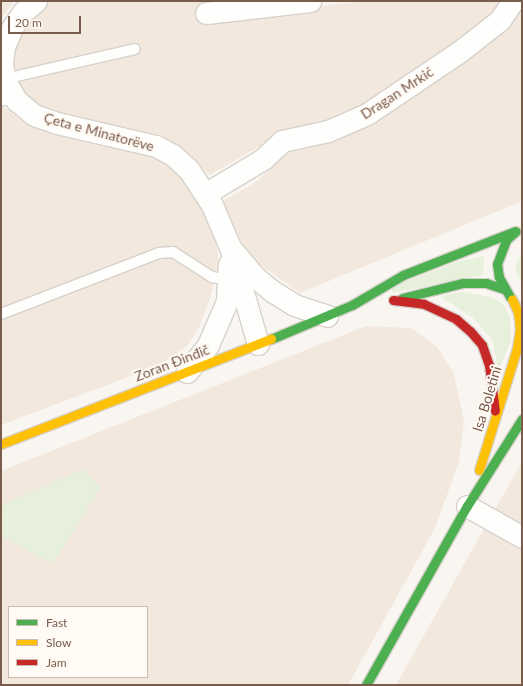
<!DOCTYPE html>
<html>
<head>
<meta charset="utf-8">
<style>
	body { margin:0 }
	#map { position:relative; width:523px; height:686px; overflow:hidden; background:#f9f5f0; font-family:Lato,sans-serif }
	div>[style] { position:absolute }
	.residential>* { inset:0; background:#f2e8de }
	.green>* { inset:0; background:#e7f0db }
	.roads { filter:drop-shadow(1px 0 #d7d1cb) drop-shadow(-1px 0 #d7d1cb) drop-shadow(0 1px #d7d1cb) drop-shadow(0 -1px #d7d1cb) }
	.lane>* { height:10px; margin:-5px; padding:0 5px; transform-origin:5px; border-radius:5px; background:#fefefd }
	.street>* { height:21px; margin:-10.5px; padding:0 10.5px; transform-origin:10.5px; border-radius:10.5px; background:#fefefd }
	.fast>* { height:9px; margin:-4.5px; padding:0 4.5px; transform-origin:4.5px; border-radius:4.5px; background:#4caf50 }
	.slow>* { height:9px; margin:-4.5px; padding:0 4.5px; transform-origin:4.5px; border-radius:4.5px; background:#ffc107 }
	.jam>* { height:9px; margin:-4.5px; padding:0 4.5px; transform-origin:4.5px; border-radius:4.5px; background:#c62828 }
	span { translate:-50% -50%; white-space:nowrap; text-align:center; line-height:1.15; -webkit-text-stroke:4px #fffaf3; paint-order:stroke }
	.street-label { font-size:14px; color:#7a5c4d }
	.frame { position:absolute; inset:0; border:2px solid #7a5c4d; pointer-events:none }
	.legend { position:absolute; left:8px; top:606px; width:140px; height:72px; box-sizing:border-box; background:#fffaf3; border:1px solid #cabbb1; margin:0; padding:5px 7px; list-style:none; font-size:12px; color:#7a5c4d }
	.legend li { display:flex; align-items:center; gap:8px; height:20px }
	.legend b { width:20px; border:1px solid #cabbb1 }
	.scale { position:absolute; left:8px; top:16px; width:73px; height:18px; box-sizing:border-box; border:2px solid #7a5c4d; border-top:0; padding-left:5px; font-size:12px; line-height:14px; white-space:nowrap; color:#7a5c4d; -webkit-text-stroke:3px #fffaf3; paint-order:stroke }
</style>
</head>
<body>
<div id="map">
	<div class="residential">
		<div style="clip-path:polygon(1px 1px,14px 1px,1px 20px)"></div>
		<div style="clip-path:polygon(46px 1px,254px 1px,196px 8px,198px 21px,363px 1px,499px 1px,498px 12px,337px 123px,267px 142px,210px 175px,178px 148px,134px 130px,51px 112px,32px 105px,15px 84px,13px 62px,19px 35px,33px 11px)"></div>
		<div style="clip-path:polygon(522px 9px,522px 201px,300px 293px,248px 256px,222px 201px,252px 185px,290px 152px,396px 106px,494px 39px)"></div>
		<div style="clip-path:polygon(1px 104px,23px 122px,46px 132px,138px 152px,178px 169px,205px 206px,217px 241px,218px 263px,210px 298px,198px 330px,187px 346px,160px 365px,1px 425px)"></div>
		<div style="clip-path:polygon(evenodd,366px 326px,411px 328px,437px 347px,454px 374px,464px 421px,459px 462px,435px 528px,348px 685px,1px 685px,1px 471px,366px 326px,9px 607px,147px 607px,147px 677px,9px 677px,9px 607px)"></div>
		<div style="clip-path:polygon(522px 462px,522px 685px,396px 685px,476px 543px)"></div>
	</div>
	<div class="green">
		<div style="clip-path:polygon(522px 252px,522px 284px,516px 272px,516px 264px)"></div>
		<div style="clip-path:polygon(484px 256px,483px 275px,393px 293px,391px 287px,457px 262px)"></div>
		<div style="clip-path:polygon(462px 292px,491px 297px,503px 304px,510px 317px,511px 340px,498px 371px,493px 340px,473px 318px,440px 296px)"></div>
		<div style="clip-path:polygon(84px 469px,100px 488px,53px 564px,1px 536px,1px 505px)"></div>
	</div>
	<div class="roads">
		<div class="lane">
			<div style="left:4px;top:79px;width:134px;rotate:-12.9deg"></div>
			<div style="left:1px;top:100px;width:15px"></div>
			<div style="left:1px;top:314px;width:169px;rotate:-21.1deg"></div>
			<div style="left:159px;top:253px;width:14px;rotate:-4deg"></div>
			<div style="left:173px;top:252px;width:46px;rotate:32.7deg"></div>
			<div style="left:212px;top:277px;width:17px;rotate:10deg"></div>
		</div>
		<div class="street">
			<div style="left:36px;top:1px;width:17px;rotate:140deg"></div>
			<div style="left:23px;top:12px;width:19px;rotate:125deg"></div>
			<div style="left:12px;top:28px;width:21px;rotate:113deg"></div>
			<div style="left:4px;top:47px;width:16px;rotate:97deg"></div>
			<div style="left:2px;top:63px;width:16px;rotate:83deg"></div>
			<div style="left:4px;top:79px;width:24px;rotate:60deg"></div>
			<div style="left:16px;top:100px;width:23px;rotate:40deg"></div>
			<div style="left:34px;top:115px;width:24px;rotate:19deg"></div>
			<div style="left:57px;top:123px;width:102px;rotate:13.1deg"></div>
			<div style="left:156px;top:146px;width:19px;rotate:28deg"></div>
			<div style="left:173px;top:155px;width:22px;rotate:43deg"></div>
			<div style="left:189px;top:170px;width:42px;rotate:56.7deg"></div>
			<div style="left:212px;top:205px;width:46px;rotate:66.8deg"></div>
			<div style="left:230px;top:247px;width:101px;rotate:73.9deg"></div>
			<div style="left:206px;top:13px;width:105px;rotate:-6.6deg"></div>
			<div style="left:205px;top:194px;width:68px;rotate:-31.1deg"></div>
			<div style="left:263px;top:159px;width:26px;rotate:-43deg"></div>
			<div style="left:282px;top:141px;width:47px;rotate:-12.3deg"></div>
			<div style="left:328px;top:131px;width:43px;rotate:-23.6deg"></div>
			<div style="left:367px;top:114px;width:111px;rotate:-34deg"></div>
			<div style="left:459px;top:52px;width:52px;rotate:-38deg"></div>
			<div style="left:500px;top:20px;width:23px;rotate:-56deg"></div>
			<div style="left:234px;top:252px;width:31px;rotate:50deg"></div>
			<div style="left:254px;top:276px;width:23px;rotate:40deg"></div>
			<div style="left:272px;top:291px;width:26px;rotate:32deg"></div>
			<div style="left:294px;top:305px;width:35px;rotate:18deg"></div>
			<div style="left:187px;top:372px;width:34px;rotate:-52deg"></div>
			<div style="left:208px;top:345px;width:48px;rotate:-66.6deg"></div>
			<div style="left:227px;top:301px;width:37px;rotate:-87deg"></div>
			<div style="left:467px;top:506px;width:63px;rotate:29.4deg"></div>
		</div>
		<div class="fast">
			<div style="left:510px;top:297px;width:23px;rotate:-119deg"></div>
			<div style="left:499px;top:277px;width:13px;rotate:-99deg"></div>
			<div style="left:497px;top:264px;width:26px;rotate:-69deg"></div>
			<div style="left:506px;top:240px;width:13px;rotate:-42deg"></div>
			<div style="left:402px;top:298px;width:63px;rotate:-13.8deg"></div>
			<div style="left:463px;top:283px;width:23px"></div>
			<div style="left:486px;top:283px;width:18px;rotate:19deg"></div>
			<div style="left:271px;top:339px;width:88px;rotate:-22.8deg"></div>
			<div style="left:352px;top:305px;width:59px;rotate:-30.5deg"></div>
			<div style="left:403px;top:275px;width:120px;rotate:-21.4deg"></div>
			<div style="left:366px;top:685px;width:206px;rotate:-60.6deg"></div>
			<div style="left:467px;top:506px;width:103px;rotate:-57.7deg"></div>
		</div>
		<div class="slow">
			<div style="left:1px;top:444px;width:290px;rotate:-21.3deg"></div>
			<div style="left:479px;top:470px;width:128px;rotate:-72.7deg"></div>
			<div style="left:517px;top:348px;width:18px;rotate:-81deg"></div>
			<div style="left:520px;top:330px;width:18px;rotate:-96deg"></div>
			<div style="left:518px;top:312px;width:14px;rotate:-115deg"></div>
		</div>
		<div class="jam">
			<div style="left:393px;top:300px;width:31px;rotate:7deg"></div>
			<div style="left:424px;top:304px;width:35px;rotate:25deg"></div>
			<div style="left:456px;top:319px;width:18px;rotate:41deg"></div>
			<div style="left:470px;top:331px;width:18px;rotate:49deg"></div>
			<div style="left:482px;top:345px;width:21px;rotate:71deg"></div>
			<div style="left:489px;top:365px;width:46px;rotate:82.6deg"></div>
		</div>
	</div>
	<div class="street-label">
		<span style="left:397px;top:93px;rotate:-33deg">Dragan Mrkić</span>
		<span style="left:99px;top:132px;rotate:15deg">Çeta e Minatorëve</span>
		<span style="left:172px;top:363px;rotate:-21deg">Zoran Đinđič</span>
		<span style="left:487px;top:399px;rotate:-73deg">Isa Boletini</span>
	</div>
	<div class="frame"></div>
	<ul class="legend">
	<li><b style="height:5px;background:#4caf50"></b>Fast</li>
	<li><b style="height:5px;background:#ffc107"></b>Slow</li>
	<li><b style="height:5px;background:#c62828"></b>Jam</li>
	</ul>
	<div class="scale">20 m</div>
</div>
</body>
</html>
